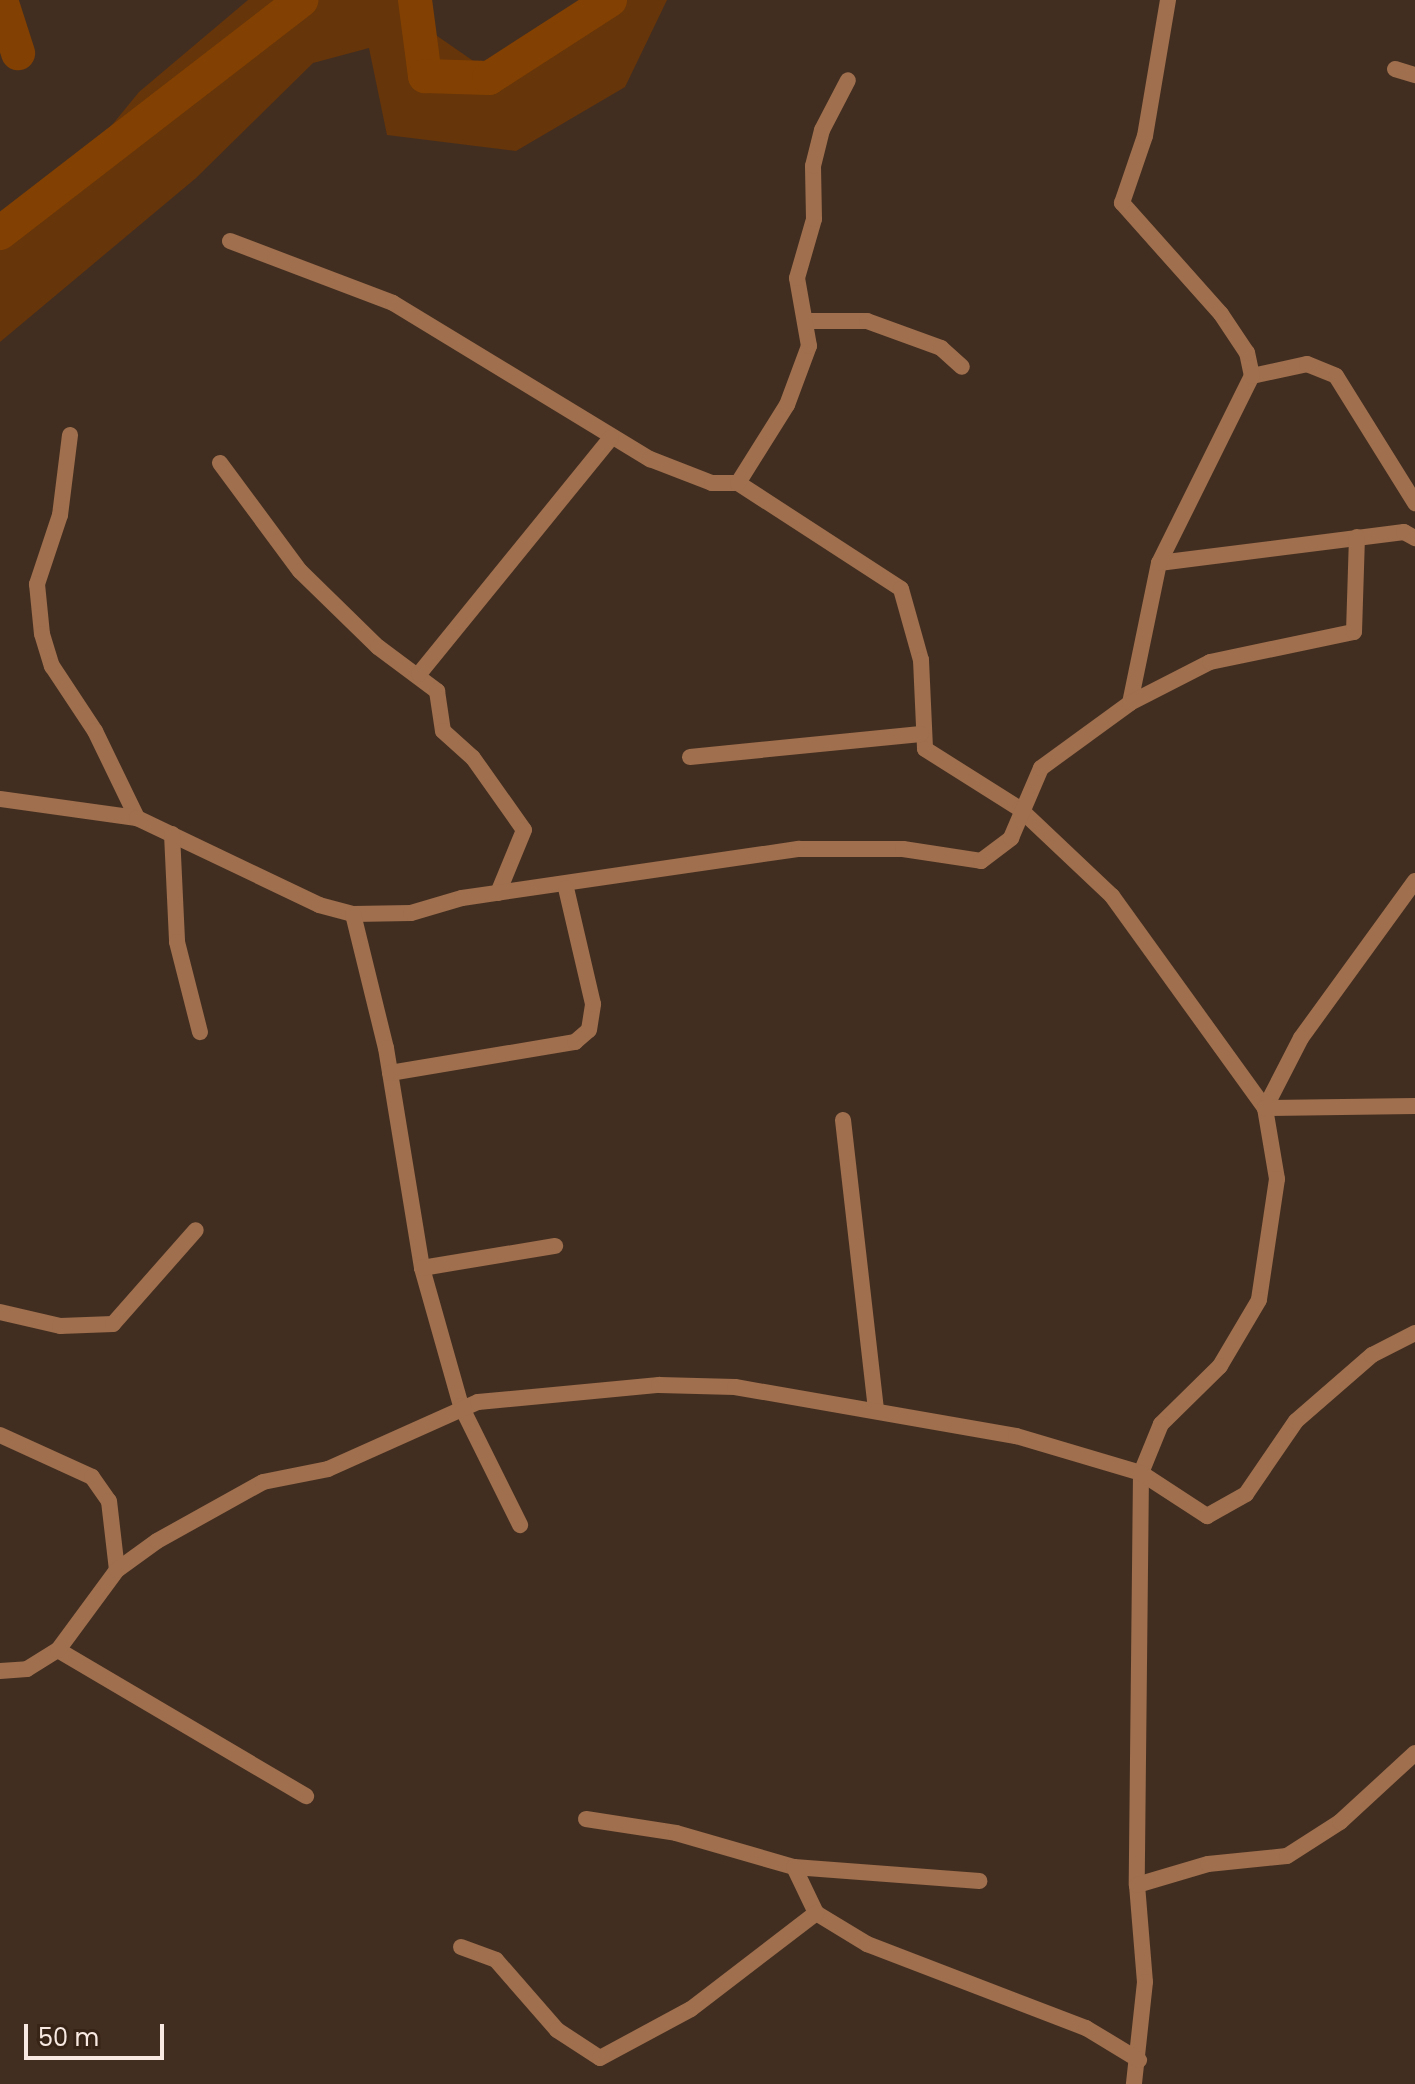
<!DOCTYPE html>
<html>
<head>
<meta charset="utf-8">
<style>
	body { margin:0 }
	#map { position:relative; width:1415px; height:2084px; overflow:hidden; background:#422e20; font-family:Poppins,sans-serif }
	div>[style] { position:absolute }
	.green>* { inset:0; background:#66350a }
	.river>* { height:34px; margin:-17px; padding:0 17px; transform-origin:17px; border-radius:17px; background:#824102 }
	.street>* { height:16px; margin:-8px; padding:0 8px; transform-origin:8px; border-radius:8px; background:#9f6f4e }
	span { translate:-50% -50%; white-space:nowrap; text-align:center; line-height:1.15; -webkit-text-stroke:8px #372417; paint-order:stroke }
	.scale { position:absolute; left:24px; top:2024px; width:140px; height:36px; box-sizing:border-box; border:4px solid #f8eae2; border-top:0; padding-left:10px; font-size:24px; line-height:28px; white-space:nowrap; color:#f8eae2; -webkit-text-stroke:6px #372417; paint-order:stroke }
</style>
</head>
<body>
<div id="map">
	<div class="green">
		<div style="clip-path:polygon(248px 0,416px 0,430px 31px,495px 76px,589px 0,667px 0,625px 87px,516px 151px,387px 135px,369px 48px,313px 63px,196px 178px,0 342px,0 234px,58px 191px,139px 92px)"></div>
	</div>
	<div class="river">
		<div style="left:1px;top:0;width:56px;rotate:72.2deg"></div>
		<div style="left:415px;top:0;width:77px;rotate:82.5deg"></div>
		<div style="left:425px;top:76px;width:64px;rotate:1.8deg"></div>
		<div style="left:489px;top:78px;width:144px;rotate:-32.8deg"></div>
		<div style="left:0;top:233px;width:381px;rotate:-37.7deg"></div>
	</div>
	<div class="street">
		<div style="left:1395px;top:69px;width:21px;rotate:17deg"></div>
		<div style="left:230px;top:241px;width:174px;rotate:20.8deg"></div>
		<div style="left:393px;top:303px;width:301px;rotate:31.3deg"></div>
		<div style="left:650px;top:459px;width:66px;rotate:21.2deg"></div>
		<div style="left:712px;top:483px;width:26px"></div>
		<div style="left:738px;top:483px;width:194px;rotate:33deg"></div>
		<div style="left:901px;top:589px;width:74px;rotate:74.3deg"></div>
		<div style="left:921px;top:660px;width:89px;rotate:87.4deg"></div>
		<div style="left:925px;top:749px;width:112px;rotate:32.3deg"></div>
		<div style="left:1020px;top:809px;width:127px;rotate:43.4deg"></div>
		<div style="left:1112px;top:896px;width:261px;rotate:54.2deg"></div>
		<div style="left:1265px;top:1108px;width:72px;rotate:80.4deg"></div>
		<div style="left:1277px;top:1179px;width:122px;rotate:98.5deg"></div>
		<div style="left:1259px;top:1300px;width:77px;rotate:120.6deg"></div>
		<div style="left:1220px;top:1366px;width:83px;rotate:135.5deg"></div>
		<div style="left:1161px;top:1424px;width:53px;rotate:112.2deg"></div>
		<div style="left:1141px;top:1473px;width:412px;rotate:90.6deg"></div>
		<div style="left:1137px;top:1885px;width:97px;rotate:85.3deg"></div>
		<div style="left:1145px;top:1982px;width:103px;rotate:96.2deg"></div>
		<div style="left:806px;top:321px;width:61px"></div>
		<div style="left:867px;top:321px;width:79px;rotate:20deg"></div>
		<div style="left:941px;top:348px;width:28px;rotate:42deg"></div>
		<div style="left:1252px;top:376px;width:56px;rotate:-12.3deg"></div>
		<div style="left:1307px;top:364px;width:31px;rotate:22deg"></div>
		<div style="left:1336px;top:376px;width:150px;rotate:58.1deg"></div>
		<div style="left:70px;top:435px;width:81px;rotate:97.1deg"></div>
		<div style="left:60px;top:515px;width:73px;rotate:108.4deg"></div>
		<div style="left:37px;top:584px;width:50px;rotate:84.3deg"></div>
		<div style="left:42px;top:634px;width:34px;rotate:73deg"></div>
		<div style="left:52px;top:666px;width:78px;rotate:56.5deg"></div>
		<div style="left:95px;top:731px;width:97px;rotate:64.2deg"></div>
		<div style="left:220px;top:463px;width:134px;rotate:53.5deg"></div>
		<div style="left:300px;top:571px;width:109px;rotate:44.3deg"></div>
		<div style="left:378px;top:647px;width:74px;rotate:36.7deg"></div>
		<div style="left:437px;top:691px;width:40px;rotate:81.5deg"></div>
		<div style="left:443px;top:731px;width:40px;rotate:42deg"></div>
		<div style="left:473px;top:758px;width:88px;rotate:54.7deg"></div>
		<div style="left:524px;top:830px;width:68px;rotate:112.4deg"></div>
		<div style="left:738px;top:483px;width:92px;rotate:-57.9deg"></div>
		<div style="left:787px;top:405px;width:63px;rotate:-69.6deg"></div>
		<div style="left:809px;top:346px;width:69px;rotate:-100deg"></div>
		<div style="left:797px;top:278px;width:61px;rotate:-73.9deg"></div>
		<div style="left:814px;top:219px;width:53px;rotate:-91.1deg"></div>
		<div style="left:813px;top:166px;width:37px;rotate:-76deg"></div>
		<div style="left:822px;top:130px;width:56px;rotate:-62.5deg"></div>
		<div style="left:1159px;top:563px;width:247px;rotate:-7.2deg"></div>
		<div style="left:1404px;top:532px;width:13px;rotate:29deg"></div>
		<div style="left:419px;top:674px;width:304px;rotate:-50.9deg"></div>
		<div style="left:1130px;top:703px;width:143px;rotate:-78.3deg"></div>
		<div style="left:1159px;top:563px;width:209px;rotate:-63.6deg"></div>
		<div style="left:1252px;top:376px;width:24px;rotate:-102deg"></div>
		<div style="left:1247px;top:353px;width:47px;rotate:-123.7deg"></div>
		<div style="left:1221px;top:314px;width:149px;rotate:-131.7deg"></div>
		<div style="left:1122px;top:203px;width:71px;rotate:-71.1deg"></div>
		<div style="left:1145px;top:136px;width:138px;rotate:-80.4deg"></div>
		<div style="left:690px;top:757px;width:232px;rotate:-5.7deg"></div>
		<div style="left:0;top:799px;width:138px;rotate:7.9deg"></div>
		<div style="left:137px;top:818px;width:202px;rotate:25.5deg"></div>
		<div style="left:319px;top:905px;width:35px;rotate:15deg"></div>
		<div style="left:353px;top:914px;width:58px;rotate:-1deg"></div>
		<div style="left:411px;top:913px;width:53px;rotate:-16.4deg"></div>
		<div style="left:462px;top:898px;width:341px;rotate:-8.3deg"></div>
		<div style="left:799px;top:849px;width:104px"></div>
		<div style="left:903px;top:849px;width:79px;rotate:8.7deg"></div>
		<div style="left:981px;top:861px;width:38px;rotate:-37deg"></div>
		<div style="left:1011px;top:838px;width:76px;rotate:-66.8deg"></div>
		<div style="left:1041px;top:768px;width:110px;rotate:-36.1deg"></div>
		<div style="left:1130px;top:703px;width:90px;rotate:-27.1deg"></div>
		<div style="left:1210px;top:662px;width:147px;rotate:-11.8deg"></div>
		<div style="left:1354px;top:632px;width:95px;rotate:-88.2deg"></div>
		<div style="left:172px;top:834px;width:108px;rotate:87.3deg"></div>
		<div style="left:177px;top:942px;width:93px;rotate:75.7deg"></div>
		<div style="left:1415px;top:881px;width:194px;rotate:126deg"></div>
		<div style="left:1301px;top:1038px;width:79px;rotate:117.2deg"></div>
		<div style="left:1265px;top:1108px;width:150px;rotate:-0.8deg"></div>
		<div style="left:353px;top:914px;width:138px;rotate:76.2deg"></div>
		<div style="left:386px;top:1048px;width:223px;rotate:80.7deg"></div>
		<div style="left:422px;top:1268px;width:143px;rotate:74.2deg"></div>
		<div style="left:461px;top:1406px;width:133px;rotate:63.6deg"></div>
		<div style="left:390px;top:1073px;width:188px;rotate:-9.5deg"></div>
		<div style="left:575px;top:1042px;width:18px;rotate:-41deg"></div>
		<div style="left:589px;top:1030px;width:26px;rotate:-81deg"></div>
		<div style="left:593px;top:1004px;width:119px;rotate:-103.1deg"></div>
		<div style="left:843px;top:1120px;width:293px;rotate:83.5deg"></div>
		<div style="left:422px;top:1268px;width:135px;rotate:-9.4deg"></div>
		<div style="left:0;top:1312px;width:62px;rotate:13.1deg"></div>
		<div style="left:60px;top:1326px;width:53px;rotate:-2.2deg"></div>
		<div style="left:113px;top:1324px;width:125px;rotate:-48.6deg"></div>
		<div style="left:0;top:1435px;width:101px;rotate:24.5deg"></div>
		<div style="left:92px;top:1477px;width:29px;rotate:55deg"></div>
		<div style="left:109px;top:1501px;width:69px;rotate:83.4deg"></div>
		<div style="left:58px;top:1650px;width:288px;rotate:30.5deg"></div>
		<div style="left:0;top:1671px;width:27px;rotate:-4deg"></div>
		<div style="left:27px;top:1669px;width:36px;rotate:-32deg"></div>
		<div style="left:58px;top:1650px;width:99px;rotate:-53.6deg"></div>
		<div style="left:117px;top:1570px;width:49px;rotate:-35.9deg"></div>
		<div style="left:157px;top:1541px;width:121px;rotate:-29.1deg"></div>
		<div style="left:263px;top:1482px;width:66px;rotate:-11.3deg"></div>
		<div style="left:328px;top:1469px;width:164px;rotate:-24.1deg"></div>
		<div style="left:478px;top:1402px;width:182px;rotate:-5.4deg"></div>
		<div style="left:659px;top:1385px;width:76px;rotate:1.5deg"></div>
		<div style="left:735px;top:1387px;width:285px;rotate:9.9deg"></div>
		<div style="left:1016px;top:1436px;width:130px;rotate:16.5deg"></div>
		<div style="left:1141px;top:1473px;width:79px;rotate:33.1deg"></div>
		<div style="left:1207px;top:1516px;width:45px;rotate:-29.4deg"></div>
		<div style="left:1246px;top:1494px;width:88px;rotate:-55.6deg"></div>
		<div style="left:1296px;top:1421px;width:101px;rotate:-41deg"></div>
		<div style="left:1372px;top:1355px;width:48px;rotate:-27.1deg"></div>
		<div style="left:586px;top:1819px;width:91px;rotate:8.8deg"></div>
		<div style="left:676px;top:1833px;width:123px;rotate:16.1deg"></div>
		<div style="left:794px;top:1867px;width:186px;rotate:4.3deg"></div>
		<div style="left:794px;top:1867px;width:51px;rotate:64.4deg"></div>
		<div style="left:816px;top:1913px;width:60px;rotate:31.3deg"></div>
		<div style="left:867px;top:1944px;width:235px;rotate:21deg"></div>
		<div style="left:1086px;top:2028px;width:62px;rotate:31.1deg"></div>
		<div style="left:1137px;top:1885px;width:74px;rotate:-16.5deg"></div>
		<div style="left:1208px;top:1864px;width:79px;rotate:-5.8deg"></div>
		<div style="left:1287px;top:1856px;width:63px;rotate:-32.7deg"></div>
		<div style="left:1340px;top:1822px;width:102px;rotate:-42.6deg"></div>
		<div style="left:461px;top:1947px;width:37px;rotate:20deg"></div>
		<div style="left:496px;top:1960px;width:93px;rotate:48.9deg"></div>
		<div style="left:557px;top:2030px;width:51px;rotate:33.1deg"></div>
		<div style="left:600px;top:2058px;width:103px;rotate:-28.3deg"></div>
		<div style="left:691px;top:2009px;width:158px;rotate:-37.5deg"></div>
	</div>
	<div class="scale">50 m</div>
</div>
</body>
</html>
